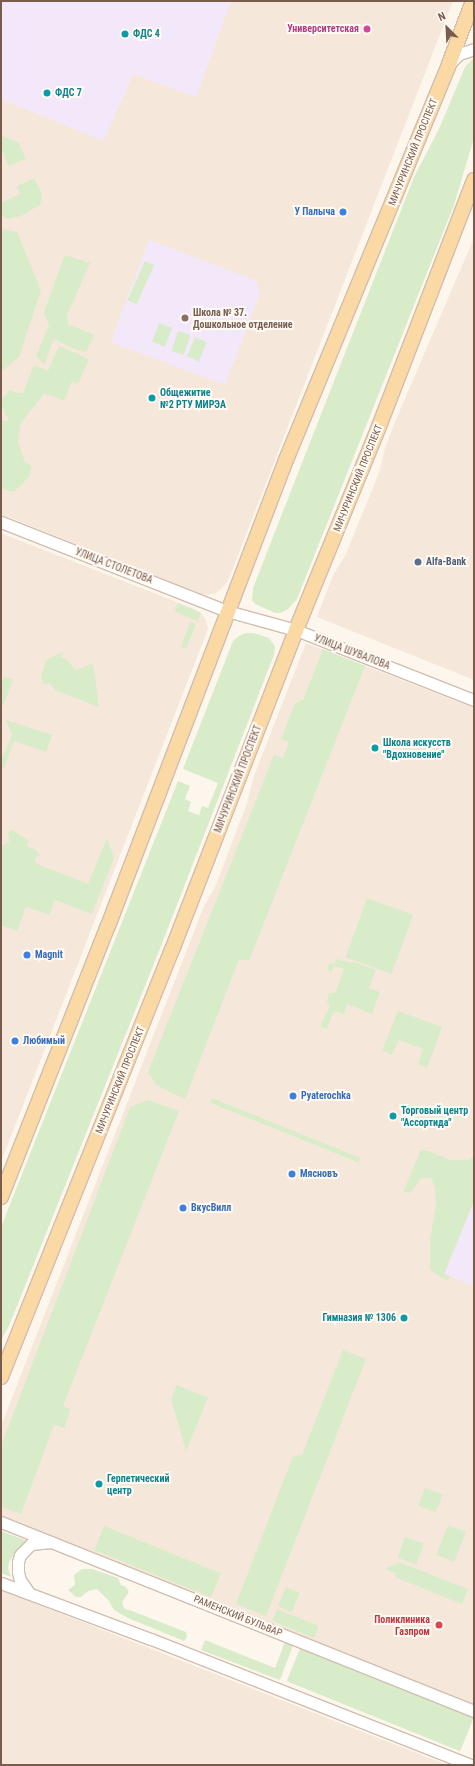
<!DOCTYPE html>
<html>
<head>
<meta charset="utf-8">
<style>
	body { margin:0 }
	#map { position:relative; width:475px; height:1766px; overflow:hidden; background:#fdf6ec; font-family:"Roboto Condensed",sans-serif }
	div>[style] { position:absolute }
	.residential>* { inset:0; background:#f5e8da }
	.education>* { inset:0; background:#f3e8fa }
	.green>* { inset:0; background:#d8ecc9; transform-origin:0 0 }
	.roads { filter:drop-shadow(1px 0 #d1beb0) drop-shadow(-1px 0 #d1beb0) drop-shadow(0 1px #d1beb0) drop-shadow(0 -1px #d1beb0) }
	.minor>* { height:11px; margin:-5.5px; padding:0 5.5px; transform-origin:5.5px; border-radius:5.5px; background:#fff }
	.major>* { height:14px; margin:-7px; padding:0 7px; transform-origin:7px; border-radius:7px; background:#fbd9a5 }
	.dots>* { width:11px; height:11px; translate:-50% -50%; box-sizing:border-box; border:2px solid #fffaf3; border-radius:50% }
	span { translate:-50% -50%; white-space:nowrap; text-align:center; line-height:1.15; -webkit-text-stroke:4px #fffaf3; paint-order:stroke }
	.hotel-label { font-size:10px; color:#b23c85; font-weight:700 }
	.right { translate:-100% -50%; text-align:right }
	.culture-label { font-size:10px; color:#0d838f; font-weight:700 }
	.left { translate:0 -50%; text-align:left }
	.street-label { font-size:10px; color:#7a5c4d }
	.shop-label { font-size:10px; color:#366cbe; font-weight:700 }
	.education-label { font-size:10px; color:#785e54; font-weight:700 }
	.service-label { font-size:10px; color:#4e5e75; font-weight:700 }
	.health-label { font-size:10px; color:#be3a42; font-weight:700 }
	.frame { position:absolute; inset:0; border:2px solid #7a5c4d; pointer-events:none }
	.north { position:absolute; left:427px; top:8px; width:40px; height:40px; -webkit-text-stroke:3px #fffaf3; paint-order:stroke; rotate:336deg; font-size:11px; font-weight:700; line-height:16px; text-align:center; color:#7a5c4d }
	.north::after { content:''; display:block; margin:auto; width:14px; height:18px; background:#7a5c4d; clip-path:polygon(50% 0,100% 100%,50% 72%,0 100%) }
</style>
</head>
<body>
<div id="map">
	<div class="residential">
		<div style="clip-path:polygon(1px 1px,453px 1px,228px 581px,222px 588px,216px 593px,208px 595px,201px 594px,1px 514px)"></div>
		<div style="clip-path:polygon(474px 238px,474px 680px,317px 617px,333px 575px,346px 554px,380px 470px,385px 448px,395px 422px)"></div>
		<div style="clip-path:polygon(1px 533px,192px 608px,201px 613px,206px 620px,208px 629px,1px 1162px)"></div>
		<div style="clip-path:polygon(306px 643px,474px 708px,474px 1705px,1px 1517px,1px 1426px,204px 906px,216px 885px,247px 803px,254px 776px)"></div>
		<div style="clip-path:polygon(1px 1590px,447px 1765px,1px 1765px)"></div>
	</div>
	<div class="education">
		<div style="clip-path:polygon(1px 1px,231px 1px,196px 97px,133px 74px,104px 141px,1px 99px)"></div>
		<div style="clip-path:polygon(149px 240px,255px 280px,260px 293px,225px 385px,111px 342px)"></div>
		<div style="clip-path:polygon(474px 1201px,474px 1286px,444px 1274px)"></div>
	</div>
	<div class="green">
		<div style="clip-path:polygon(474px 58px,474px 138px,454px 205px,297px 599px,288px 609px,281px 613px,275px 613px,255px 604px,252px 600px,253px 588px,414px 177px,439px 129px,465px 67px)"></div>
		<div style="clip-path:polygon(1px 135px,18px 142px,26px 159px,9px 166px,1px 148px)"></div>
		<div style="clip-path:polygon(34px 178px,42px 194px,40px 205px,21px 216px,8px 219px,1px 215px,1px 203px,20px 194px,17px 186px)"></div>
		<div style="clip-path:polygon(1px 229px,17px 232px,41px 290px,19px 357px,1px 372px)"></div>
		<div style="clip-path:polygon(65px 255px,90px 263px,67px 315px,68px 324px,94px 335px,86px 352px,74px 349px,54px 339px,44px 365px,36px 356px,49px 326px,44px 312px)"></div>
		<div style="left:145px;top:261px;width:10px;height:43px;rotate:24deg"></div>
		<div style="left:159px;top:323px;width:14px;height:20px;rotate:21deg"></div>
		<div style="left:178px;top:331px;width:13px;height:21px;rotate:18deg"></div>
		<div style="left:195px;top:337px;width:13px;height:21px;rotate:23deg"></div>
		<div style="clip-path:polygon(59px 346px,89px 359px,78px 384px,72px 381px,64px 401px,44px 393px,21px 423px,18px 442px,25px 462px,32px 466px,29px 477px,14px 492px,1px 489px,1px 418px,3px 421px,9px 421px,3px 409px,1px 399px,10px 390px,17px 393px,23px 393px,34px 365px,48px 371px)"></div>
		<div style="left:178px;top:603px;width:25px;height:9px;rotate:23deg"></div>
		<div style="clip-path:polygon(190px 622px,196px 624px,186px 649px,181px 647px)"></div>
		<div style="clip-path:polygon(246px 633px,253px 633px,269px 638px,275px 646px,274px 655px,161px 946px,9px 1326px,1px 1340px,1px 1227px,178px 781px,190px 786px,185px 799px,191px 802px,188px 811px,199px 815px,202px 806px,208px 808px,218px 783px,183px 769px,233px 641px,239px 636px)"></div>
		<div style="clip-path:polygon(323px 649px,365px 666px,249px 961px,239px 959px,185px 1099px,156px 1085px,148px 1072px,274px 755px,283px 758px,289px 742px,281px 739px,295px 703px,303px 700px)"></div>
		<div style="clip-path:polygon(63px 652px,61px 657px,67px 660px,76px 671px,93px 663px,99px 707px,55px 690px,50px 683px,44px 685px,41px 677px,46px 660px)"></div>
		<div style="clip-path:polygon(4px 677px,13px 680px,3px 706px,1px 706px,1px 684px)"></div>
		<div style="clip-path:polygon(6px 720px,52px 735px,46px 752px,14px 741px,4px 768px,1px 766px,1px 760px,12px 735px)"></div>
		<div style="clip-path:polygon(12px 830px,29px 841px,27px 846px,36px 850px,40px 855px,35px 858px,35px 863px,88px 884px,107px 838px,114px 858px,92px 914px,55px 900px,49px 915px,26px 907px,17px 931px,1px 925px,1px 846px,9px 842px,8px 832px)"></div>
		<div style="left:367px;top:898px;width:49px;height:63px;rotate:20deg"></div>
		<div style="clip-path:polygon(336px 959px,353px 963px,354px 962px,376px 970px,369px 988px,380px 992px,372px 1014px,347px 1004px,344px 1014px,334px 1011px,327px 1029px,320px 1026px,330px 1006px,327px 1002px,329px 993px,335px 993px,344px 969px,334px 966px,331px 973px,327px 968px,330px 963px,335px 963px)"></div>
		<div style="clip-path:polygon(398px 1011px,442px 1027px,427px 1068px,418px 1064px,423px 1049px,399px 1040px,392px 1055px,382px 1050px)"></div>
		<div style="left:212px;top:1098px;width:160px;height:5px;rotate:22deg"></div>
		<div style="clip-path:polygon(148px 1100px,179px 1111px,63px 1406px,70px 1409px,65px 1428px,54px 1425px,21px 1514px,1px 1507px,1px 1446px,130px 1107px)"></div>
		<div style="clip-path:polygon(421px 1150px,429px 1151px,450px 1160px,469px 1160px,474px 1156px,474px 1201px,444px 1274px,450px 1276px,448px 1281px,430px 1270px,430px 1239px,436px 1206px,435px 1187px,431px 1178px,421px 1178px,410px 1193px,403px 1192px)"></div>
		<div style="clip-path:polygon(343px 1350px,366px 1359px,266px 1616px,236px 1604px,293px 1456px,302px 1455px)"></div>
		<div style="clip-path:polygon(177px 1385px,208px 1398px,186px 1451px,171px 1399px)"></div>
		<div style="left:425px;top:1488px;width:19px;height:19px;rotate:21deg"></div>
		<div style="left:448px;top:1525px;width:19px;height:32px;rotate:21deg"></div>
		<div style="left:104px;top:1526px;width:126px;height:26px;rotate:22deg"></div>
		<div style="clip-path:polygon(1px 1531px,30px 1542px,23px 1544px,17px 1550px,9px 1562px,8px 1568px,11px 1577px,1px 1573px)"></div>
		<div style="left:405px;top:1537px;width:20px;height:22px;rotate:20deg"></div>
		<div style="clip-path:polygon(399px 1562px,468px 1589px,462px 1604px,395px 1577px,396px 1573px,385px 1569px)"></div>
		<div style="clip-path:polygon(82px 1569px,92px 1569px,118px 1578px,121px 1585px,126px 1587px,129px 1592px,122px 1602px,124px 1608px,186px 1632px,187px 1637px,184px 1641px,128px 1618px,114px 1610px,109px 1601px,97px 1589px,88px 1591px,81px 1597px,76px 1597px,68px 1590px,75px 1585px,74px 1575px)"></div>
		<div style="left:286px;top:1587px;width:15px;height:21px;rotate:23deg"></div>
		<div style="left:277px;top:1609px;width:45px;height:13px;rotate:22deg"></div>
		<div style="clip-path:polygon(286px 1639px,294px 1643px,280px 1680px,201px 1650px,205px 1640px,275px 1668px)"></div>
		<div style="left:301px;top:1646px;width:187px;height:38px;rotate:22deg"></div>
	</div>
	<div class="roads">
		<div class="minor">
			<div style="left:449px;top:64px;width:14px;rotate:-45deg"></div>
			<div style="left:459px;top:54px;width:16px;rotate:-18deg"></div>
			<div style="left:1px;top:522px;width:243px;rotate:21.5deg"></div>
			<div style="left:227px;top:611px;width:72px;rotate:15.4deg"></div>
			<div style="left:296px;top:630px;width:191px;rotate:21.5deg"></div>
			<div style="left:1px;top:1522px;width:509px;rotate:21.78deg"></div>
			<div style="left:1px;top:1583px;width:160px;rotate:20.5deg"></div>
			<div style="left:151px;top:1639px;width:344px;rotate:21.5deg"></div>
			<div style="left:29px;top:1593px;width:16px;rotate:-125deg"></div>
			<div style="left:20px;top:1580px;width:8px;rotate:-104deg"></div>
			<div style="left:18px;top:1572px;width:10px;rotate:-90deg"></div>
			<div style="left:18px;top:1562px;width:7px;rotate:-74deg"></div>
			<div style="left:20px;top:1555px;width:16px;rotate:-45deg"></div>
			<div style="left:31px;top:1544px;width:20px;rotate:-6deg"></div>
		</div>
		<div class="major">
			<div style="left:1px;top:1197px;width:291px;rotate:-68.5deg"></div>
			<div style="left:108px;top:926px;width:499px;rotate:-69.1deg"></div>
			<div style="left:286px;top:460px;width:428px;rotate:-67.6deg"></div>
			<div style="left:449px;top:64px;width:67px;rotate:-69.1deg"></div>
			<div style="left:1px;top:1377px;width:460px;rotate:-68.2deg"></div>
			<div style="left:172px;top:950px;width:343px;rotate:-68.8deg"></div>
			<div style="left:296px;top:630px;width:217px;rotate:-67.8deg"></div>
			<div style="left:378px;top:429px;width:267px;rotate:-68.9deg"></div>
		</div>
	</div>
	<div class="dots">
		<div style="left:367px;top:29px;background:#d1479c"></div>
		<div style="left:125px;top:34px;background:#0f9aa8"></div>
		<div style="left:47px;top:93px;background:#0f9aa8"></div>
		<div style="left:343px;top:212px;background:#3f7fe0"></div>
		<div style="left:185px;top:318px;background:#8d6e63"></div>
		<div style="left:152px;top:398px;background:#0f9aa8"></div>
		<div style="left:418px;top:562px;background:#5c6f8a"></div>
		<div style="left:375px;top:748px;background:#0f9aa8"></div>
		<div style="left:27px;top:955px;background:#3f7fe0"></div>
		<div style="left:15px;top:1041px;background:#3f7fe0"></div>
		<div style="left:293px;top:1096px;background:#3f7fe0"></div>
		<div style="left:393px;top:1116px;background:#0f9aa8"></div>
		<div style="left:292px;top:1174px;background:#3f7fe0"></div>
		<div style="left:183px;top:1208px;background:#3f7fe0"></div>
		<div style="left:404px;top:1318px;background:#0f9aa8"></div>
		<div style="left:99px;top:1484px;background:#0f9aa8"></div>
		<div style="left:439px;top:1625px;background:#e0444e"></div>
	</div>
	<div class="hotel-label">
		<span class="right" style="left:359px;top:29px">Университетская</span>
	</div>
	<div class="culture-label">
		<span class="left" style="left:133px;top:34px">ФДС 4</span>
		<span class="left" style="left:55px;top:93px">ФДС 7</span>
		<span class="left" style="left:160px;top:398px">Общежитие<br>№2 РТУ МИРЭА</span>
		<span class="left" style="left:383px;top:748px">Школа искусств<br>"Вдохновение"</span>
		<span class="left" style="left:401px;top:1116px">Торговый центр<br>"Ассортида"</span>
		<span class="right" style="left:396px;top:1318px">Гимназия № 1306</span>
		<span class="left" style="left:107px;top:1484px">Герпетический<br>центр</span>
	</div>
	<div class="street-label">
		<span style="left:413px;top:152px;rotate:-68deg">МИЧУРИНСКИЙ ПРОСПЕКТ</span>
		<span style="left:358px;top:478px;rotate:-68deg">МИЧУРИНСКИЙ ПРОСПЕКТ</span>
		<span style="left:114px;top:566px;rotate:21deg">УЛИЦА СТОЛЕТОВА</span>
		<span style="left:352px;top:652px;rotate:21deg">УЛИЦА ШУВАЛОВА</span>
		<span style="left:238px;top:779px;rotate:-69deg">МИЧУРИНСКИЙ ПРОСПЕКТ</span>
		<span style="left:120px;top:1080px;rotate:-68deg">МИЧУРИНСКИЙ ПРОСПЕКТ</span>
		<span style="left:238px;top:1616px;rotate:22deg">РАМЕНСКИЙ БУЛЬВАР</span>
	</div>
	<div class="shop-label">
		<span class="right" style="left:335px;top:212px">У Палыча</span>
		<span class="left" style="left:35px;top:955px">Magnit</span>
		<span class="left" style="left:23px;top:1041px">Любимый</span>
		<span class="left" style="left:301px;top:1096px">Pyaterochka</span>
		<span class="left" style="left:300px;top:1174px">Мясновъ</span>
		<span class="left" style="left:191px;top:1208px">ВкусВилл</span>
	</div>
	<div class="education-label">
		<span class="left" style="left:193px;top:318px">Школа № 37.<br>Дошкольное отделение</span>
	</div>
	<div class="service-label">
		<span class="left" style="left:426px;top:562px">Alfa-Bank</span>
	</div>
	<div class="health-label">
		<span class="right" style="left:430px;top:1625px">Поликлиника<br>Газпром</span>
	</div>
	<div class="frame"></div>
	<div class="north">N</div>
</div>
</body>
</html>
